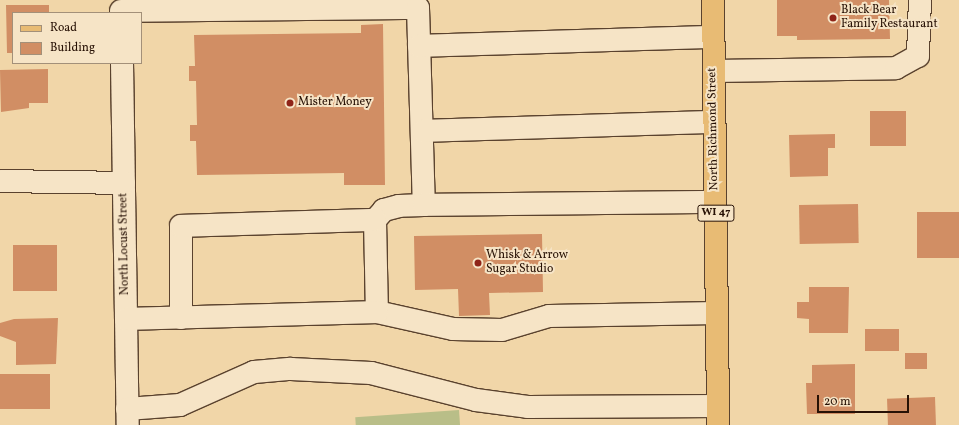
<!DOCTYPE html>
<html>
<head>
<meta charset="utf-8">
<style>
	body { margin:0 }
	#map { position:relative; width:959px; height:425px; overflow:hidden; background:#f1d6a8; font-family:Vollkorn,serif }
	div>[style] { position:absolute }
	.green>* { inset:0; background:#b9be88; transform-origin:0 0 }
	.building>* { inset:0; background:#d18e64; transform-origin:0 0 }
	.roads { filter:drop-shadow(1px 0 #5a422e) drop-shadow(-1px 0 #5a422e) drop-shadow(0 1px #5a422e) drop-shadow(0 -1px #5a422e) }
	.minor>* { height:22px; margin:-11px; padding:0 11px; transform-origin:11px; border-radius:11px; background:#f6e4c6 }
	.major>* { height:22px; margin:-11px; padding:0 11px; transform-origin:11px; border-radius:11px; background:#e8bb74 }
	.dots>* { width:11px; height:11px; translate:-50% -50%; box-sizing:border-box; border:2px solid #f6e4c6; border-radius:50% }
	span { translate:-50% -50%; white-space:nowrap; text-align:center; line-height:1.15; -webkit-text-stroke:4px #f6e4c6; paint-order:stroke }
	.shield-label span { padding:1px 3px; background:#f6e4c6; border:1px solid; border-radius:3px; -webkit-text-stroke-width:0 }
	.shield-label { font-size:11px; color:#271105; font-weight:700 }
	.poi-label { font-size:12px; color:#271105 }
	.left { translate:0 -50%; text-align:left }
	.street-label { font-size:12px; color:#271105 }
	.legend { position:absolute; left:12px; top:12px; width:130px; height:52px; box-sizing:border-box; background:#f6e4c6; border:1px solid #a39079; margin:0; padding:5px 7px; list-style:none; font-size:12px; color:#271105 }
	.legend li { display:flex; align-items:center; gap:8px; height:20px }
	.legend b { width:20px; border:1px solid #a39079 }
	.scale { position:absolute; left:817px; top:395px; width:92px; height:18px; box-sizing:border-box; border:2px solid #271105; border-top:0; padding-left:5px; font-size:12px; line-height:14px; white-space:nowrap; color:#271105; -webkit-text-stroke:3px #f6e4c6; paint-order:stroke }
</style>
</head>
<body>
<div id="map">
	<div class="green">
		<div style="left:459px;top:410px;width:15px;height:104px;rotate:86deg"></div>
	</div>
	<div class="building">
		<div style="clip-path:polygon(777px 0,889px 0,890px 39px,797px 40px,797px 36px,777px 36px)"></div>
		<div style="clip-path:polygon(6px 5px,49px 5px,49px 13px,13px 13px,13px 53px,7px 53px)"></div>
		<div style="clip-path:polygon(383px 24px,385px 185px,344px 185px,344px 173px,197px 175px,196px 141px,190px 141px,190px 125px,197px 125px,196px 81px,189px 81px,189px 66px,195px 66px,194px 35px,361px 33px,361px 25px)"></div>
		<div style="clip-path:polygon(48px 69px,48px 103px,29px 103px,29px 108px,1px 112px,0 70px)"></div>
		<div style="left:906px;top:111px;width:35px;height:36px;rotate:90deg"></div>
		<div style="clip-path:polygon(835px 134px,835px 148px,828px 148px,828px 176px,790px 177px,789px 135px)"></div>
		<div style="left:858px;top:204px;width:39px;height:59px;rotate:89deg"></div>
		<div style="left:959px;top:212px;width:46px;height:42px;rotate:90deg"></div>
		<div style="clip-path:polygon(542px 234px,543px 292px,489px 293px,490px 315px,459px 316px,458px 289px,415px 290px,414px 236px)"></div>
		<div style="left:13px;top:245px;width:44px;height:46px"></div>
		<div style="clip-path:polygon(809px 287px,849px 287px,848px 333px,809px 333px,809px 319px,797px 318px,797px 302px,809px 302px)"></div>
		<div style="clip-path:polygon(58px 318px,56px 364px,16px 365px,16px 342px,0 336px,0 323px,14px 319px)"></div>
		<div style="left:865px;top:329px;width:34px;height:22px"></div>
		<div style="left:927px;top:353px;width:16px;height:22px;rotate:90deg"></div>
		<div style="clip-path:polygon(855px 364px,855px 414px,807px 414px,806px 383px,812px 383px,812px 365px)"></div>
		<div style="left:50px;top:374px;width:35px;height:50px;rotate:90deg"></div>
		<div style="left:935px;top:397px;width:28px;height:48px;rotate:88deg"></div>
	</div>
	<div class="roads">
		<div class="minor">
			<div style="left:121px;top:11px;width:297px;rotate:-0.6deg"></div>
			<div style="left:418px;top:8px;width:197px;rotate:88.3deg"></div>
			<div style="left:424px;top:205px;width:25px;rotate:178deg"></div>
			<div style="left:399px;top:206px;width:16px;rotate:165deg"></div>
			<div style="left:384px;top:210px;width:13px;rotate:132deg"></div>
			<div style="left:375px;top:220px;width:92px;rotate:88.8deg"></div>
			<div style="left:377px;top:312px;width:78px;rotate:12.6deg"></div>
			<div style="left:453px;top:329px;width:49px;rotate:1.2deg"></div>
			<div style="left:502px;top:330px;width:49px;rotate:-16.6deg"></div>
			<div style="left:549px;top:316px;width:168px;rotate:-1deg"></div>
			<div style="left:419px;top:46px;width:294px;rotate:-1.8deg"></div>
			<div style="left:122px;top:63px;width:362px;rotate:89.1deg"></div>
			<div style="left:714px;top:71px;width:182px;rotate:-0.9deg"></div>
			<div style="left:896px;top:68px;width:25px;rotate:-29deg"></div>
			<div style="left:918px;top:56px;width:56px;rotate:-88deg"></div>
			<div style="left:423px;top:131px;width:291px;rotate:-1.8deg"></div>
			<div style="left:0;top:181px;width:124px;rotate:0.9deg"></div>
			<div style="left:424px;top:205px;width:291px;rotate:-0.6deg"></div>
			<div style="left:181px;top:318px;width:92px;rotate:-90deg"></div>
			<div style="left:181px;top:226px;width:194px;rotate:-1.8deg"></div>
			<div style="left:126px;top:319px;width:251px;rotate:-1.6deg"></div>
			<div style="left:127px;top:409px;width:53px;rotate:-4.3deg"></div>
			<div style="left:180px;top:405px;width:81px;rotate:-24deg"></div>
			<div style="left:254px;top:372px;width:37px;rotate:-5deg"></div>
			<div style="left:291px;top:369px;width:80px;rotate:2.9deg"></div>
			<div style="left:371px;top:373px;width:108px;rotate:14.4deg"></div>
			<div style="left:476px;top:400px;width:52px;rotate:7.7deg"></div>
			<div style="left:528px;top:407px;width:190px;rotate:-0.3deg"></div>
		</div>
		<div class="major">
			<div style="left:713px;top:0;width:425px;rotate:89.3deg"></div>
		</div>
	</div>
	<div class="dots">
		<div style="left:833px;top:18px;background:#8f2418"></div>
		<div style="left:290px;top:103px;background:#8f2418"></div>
		<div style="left:478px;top:263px;background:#8f2418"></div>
	</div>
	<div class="shield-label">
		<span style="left:716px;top:213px">WI 47</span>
	</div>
	<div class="poi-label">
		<span class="left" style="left:841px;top:18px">Black Bear<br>Family Restaurant</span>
		<span class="left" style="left:298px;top:103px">Mister Money</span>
		<span class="left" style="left:486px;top:263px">Whisk &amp; Arrow<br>Sugar Studio</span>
	</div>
	<div class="street-label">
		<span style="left:714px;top:129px;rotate:-91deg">North Richmond Street</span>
		<span style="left:125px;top:244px;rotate:-91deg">North Locust Street</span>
	</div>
	<ul class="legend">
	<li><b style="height:5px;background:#e8bb74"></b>Road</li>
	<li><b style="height:11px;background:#d18e64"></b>Building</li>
	</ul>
	<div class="scale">20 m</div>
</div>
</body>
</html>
